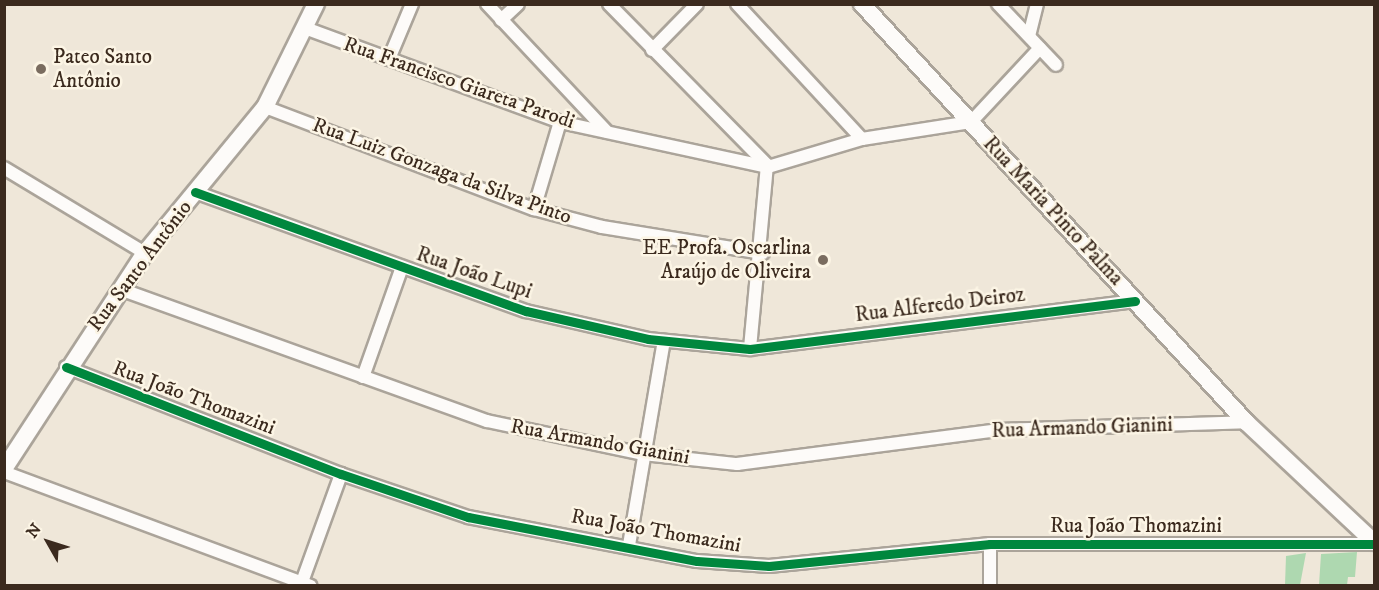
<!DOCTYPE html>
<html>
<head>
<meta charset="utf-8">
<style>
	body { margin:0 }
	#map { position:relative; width:1379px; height:590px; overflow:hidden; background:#efe7d9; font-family:"IM FELL DW Pica",serif }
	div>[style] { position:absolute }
	.green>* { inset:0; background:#aed8b0 }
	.roads { filter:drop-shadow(2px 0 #aba49a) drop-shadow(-2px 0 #aba49a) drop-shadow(0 2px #aba49a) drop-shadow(0 -2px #aba49a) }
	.street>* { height:12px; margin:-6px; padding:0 6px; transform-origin:6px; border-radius:6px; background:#fdfbf9 }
	.secondary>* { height:16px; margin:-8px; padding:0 8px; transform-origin:8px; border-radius:8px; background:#fdfbf9 }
	.cycleway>* { height:9px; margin:-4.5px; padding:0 4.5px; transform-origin:4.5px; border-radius:4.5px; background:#00873e }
	.dots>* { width:16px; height:16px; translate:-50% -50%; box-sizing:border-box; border:3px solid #fcf5e5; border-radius:50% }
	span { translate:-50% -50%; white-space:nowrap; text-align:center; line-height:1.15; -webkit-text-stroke:5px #fcf5e5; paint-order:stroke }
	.poi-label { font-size:21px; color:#3b2a1e }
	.left { translate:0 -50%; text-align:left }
	.right { translate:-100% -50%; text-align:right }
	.street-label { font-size:21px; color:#3b2a1e }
	.frame { position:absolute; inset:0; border:6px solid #3b2a1e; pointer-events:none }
	.north { position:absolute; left:18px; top:512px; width:60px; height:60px; -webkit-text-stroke:4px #fcf5e5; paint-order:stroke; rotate:309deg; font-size:16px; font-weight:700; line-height:24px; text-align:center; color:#3b2a1e }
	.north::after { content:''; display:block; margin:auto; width:21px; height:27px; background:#3b2a1e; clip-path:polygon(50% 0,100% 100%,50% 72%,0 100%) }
</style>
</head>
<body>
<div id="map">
	<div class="green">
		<div style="clip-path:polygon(1357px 552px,1355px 577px,1348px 577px,1347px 585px,1319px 585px,1321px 554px)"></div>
		<div style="clip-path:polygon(1306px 553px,1300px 585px,1285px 585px,1286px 556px)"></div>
	</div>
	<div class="roads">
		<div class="street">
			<div style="left:487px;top:4px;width:175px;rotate:46.8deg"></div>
			<div style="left:609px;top:4px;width:226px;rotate:45.5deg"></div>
			<div style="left:767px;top:165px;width:185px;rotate:95.3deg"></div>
			<div style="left:737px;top:4px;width:184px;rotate:47.2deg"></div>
			<div style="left:998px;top:4px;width:84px;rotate:46.4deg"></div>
			<div style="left:501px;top:20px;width:23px;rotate:-43deg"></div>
			<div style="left:305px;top:28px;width:272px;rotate:20.2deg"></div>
			<div style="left:560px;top:122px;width:213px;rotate:12.2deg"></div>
			<div style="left:768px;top:167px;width:98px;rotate:-16.6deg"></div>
			<div style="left:862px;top:139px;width:110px;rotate:-8.9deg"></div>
			<div style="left:971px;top:122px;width:101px;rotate:-47deg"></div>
			<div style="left:1029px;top:36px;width:33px;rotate:-76deg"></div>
			<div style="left:652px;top:50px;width:64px;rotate:-45.6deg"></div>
			<div style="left:389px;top:59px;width:60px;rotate:-67.3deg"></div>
			<div style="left:265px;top:107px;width:288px;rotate:20.8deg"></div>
			<div style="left:534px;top:209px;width:70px;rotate:14.8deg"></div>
			<div style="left:602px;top:227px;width:163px;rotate:9.2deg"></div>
			<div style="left:4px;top:168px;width:165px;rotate:31.1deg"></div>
			<div style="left:195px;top:192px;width:352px;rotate:19.8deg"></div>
			<div style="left:526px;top:311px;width:125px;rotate:12.9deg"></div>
			<div style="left:648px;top:339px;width:102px;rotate:5.6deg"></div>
			<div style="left:750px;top:349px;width:388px;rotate:-7.1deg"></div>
			<div style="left:534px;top:209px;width:91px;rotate:-73.4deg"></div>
			<div style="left:120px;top:289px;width:390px;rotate:19.8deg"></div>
			<div style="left:487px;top:421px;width:159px;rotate:11.9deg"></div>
			<div style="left:643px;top:454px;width:95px;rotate:6.1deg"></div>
			<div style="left:737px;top:464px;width:263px;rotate:-7.4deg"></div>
			<div style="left:998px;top:430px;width:248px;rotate:-1.8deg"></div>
			<div style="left:66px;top:367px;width:295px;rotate:21.3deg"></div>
			<div style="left:341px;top:474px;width:134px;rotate:18.7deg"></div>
			<div style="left:468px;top:517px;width:233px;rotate:10.9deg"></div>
			<div style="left:697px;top:561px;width:72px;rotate:4deg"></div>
			<div style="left:769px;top:566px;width:222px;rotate:-5.7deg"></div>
			<div style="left:990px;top:544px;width:384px"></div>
			<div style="left:363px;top:377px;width:117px;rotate:-70.5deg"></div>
			<div style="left:4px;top:472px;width:327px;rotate:20.4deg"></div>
			<div style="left:629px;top:545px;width:207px;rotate:-80.3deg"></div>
			<div style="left:302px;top:582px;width:115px;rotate:-70.1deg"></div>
			<div style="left:990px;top:586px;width:42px;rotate:-90deg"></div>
		</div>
		<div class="secondary">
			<div style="left:862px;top:4px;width:568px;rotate:47.43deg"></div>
			<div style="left:1246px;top:422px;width:175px;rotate:43.2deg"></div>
			<div style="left:4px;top:469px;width:258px;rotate:-56.9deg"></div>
			<div style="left:145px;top:253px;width:189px;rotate:-50.6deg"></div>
			<div style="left:265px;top:107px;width:115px;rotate:-63.7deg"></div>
		</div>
	</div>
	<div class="cycleway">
		<div style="left:195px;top:192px;width:352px;rotate:19.8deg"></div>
		<div style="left:526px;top:311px;width:125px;rotate:12.9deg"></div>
		<div style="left:648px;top:339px;width:102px;rotate:5.6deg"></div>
		<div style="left:750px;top:349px;width:388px;rotate:-7.1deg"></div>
		<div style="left:66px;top:367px;width:295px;rotate:21.3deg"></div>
		<div style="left:341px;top:474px;width:134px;rotate:18.7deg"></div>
		<div style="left:468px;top:517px;width:233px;rotate:10.9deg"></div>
		<div style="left:697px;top:561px;width:72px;rotate:4deg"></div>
		<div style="left:769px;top:566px;width:222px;rotate:-5.7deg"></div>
		<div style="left:990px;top:544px;width:384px"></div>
	</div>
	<div class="dots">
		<div style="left:41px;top:69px;background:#7a6c5f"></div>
		<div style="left:823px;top:260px;background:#7a6c5f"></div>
	</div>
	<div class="poi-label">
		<span class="left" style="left:53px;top:69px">Pateo Santo<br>Antônio</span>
		<span class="right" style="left:811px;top:260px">EE Profa. Oscarlina<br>Araújo de Oliveira</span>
	</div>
	<div class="street-label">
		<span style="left:459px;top:83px;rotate:19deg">Rua Francisco Giareta Parodi</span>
		<span style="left:442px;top:171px;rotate:20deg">Rua Luiz Gonzaga da Silva Pinto</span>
		<span style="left:1053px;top:211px;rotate:47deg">Rua Maria Pinto Palma</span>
		<span style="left:140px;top:266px;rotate:-53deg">Rua Santo Antônio</span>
		<span style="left:474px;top:273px;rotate:19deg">Rua João Lupi</span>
		<span style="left:940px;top:305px;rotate:-7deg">Rua Alferedo Deiroz</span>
		<span style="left:194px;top:398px;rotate:21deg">Rua João Thomazini</span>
		<span style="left:1082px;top:428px;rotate:-2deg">Rua Armando Gianini</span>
		<span style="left:600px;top:442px;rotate:10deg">Rua Armando Gianini</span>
		<span style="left:1136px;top:526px">Rua João Thomazini</span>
		<span style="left:656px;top:531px;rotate:10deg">Rua João Thomazini</span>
	</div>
	<div class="frame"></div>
	<div class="north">N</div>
</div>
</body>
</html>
